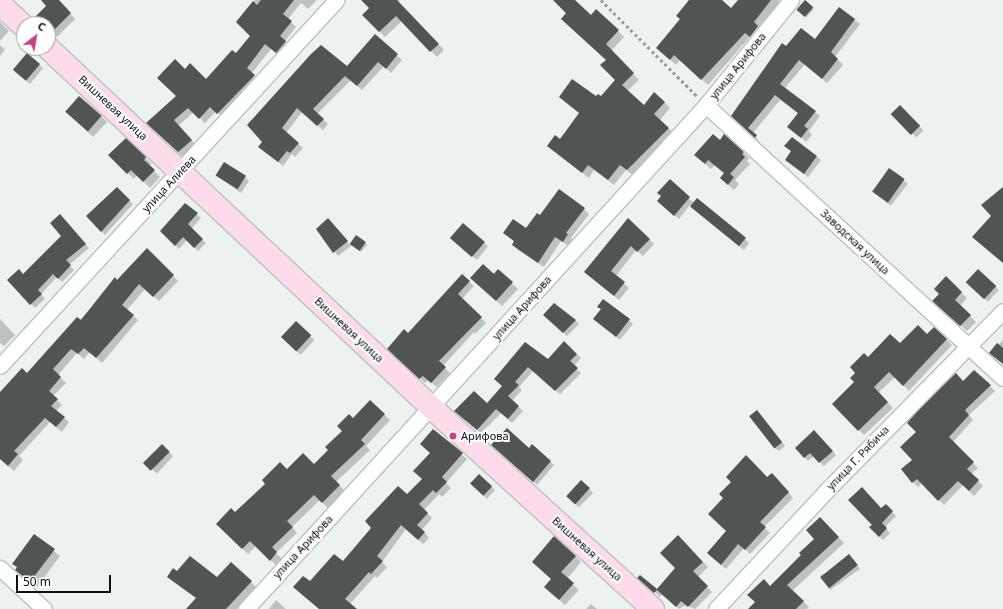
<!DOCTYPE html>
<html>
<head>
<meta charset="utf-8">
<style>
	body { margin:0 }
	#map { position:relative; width:1003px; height:609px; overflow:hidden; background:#ecf3ef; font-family:"Noto Sans",sans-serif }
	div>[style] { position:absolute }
	.shadow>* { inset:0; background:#0003; transform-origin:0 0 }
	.building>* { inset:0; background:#505552; transform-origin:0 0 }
	.path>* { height:2.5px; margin-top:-1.25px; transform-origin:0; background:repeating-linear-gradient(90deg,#999e9c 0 3px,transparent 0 6px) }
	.roads { filter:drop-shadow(1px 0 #bcc2bf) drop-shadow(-1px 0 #bcc2bf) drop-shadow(0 1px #bcc2bf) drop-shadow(0 -1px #bcc2bf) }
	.street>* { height:15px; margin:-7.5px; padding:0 7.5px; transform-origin:7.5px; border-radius:7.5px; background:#fff }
	.secondary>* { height:22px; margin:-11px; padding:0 11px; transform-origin:11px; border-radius:11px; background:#fddbeb }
	.dots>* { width:11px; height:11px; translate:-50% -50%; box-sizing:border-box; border:2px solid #fcfffe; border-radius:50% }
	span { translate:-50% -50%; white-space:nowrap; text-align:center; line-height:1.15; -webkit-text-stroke:4px #fcfffe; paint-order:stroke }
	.street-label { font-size:11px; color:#0f1110 }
	.poi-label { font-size:11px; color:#0f1110 }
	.left { translate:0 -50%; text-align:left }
	.north { position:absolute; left:16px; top:16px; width:40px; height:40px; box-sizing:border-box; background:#fcfffe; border:1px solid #9da09f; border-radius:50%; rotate:31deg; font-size:11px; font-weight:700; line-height:16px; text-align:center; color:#0f1110 }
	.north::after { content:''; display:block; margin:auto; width:14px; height:18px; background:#c44187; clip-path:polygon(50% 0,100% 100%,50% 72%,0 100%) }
	.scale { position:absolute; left:16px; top:575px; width:95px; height:18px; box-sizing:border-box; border:2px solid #0f1110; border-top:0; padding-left:5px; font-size:12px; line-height:14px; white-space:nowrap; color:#0f1110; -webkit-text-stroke:3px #fcfffe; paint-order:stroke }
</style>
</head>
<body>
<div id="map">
	<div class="shadow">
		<div style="clip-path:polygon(42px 0,57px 0,75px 19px,57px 37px,48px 24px,45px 24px,48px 6px)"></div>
		<div style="clip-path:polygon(255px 0,317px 0,308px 9px,301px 3px,288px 19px,296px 27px,285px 41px,290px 47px,281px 57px,271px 49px,251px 74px,259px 81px,223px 118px,216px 111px,205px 123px,194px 112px,178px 126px,196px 145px,183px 157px,148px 123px,177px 96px,185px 70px,206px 80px,236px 55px,251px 36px,237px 22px)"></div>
		<div style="clip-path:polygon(365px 0,400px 0,398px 2px,444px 50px,437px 57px,402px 21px,385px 37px,364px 15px,371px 8px)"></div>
		<div style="clip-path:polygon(554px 0,574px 0,591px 16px,596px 11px,618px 31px,624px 37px,611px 51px,639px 80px,627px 91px,644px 106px,664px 102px,670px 108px,660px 120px,674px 134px,633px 175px,626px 170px,614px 185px,594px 170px,589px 178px,548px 146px,560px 140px,597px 97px,601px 97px,616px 79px,607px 60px)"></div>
		<div style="clip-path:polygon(689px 0,720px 0,731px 9px,740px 0,778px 0,780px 2px,708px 85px,680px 60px,676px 65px,663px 53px)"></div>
		<div style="left:805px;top:1px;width:12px;height:11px;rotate:42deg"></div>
		<div style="clip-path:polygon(839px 8px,860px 24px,835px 57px,843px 65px,827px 83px,805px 64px,785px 88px,820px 116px,809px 131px,812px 135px,806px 142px,794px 131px,799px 114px,780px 100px,753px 133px,760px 142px,737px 120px,786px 48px,815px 40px)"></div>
		<div style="clip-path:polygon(0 22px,9px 31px,0 41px)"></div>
		<div style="clip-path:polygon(375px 36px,402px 60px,391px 73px,384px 66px,362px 90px,351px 80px,317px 114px,328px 124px,323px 130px,302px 112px,286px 133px,303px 148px,295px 157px,292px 154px,283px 166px,264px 151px,264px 142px,248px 125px,347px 67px)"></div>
		<div style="clip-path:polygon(0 45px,5px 50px,0 56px)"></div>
		<div style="clip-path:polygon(39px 65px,43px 68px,30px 84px,18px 74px)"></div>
		<div style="left:900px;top:107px;width:33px;height:10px;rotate:45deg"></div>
		<div style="clip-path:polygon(101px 116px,107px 122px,93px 137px,72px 117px)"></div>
		<div style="clip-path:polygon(792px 138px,821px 160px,808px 177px,786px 160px,792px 152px,786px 146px)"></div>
		<div style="clip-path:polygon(126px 139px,152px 164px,149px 166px,160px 177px,150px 188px,137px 175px,134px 179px,110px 155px)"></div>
		<div style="clip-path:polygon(720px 141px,743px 152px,749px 158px,747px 161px,750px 164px,735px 180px,739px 184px,734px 190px,721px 178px,725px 174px,715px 165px,711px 169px,702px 161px)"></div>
		<div style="left:889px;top:169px;width:24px;height:28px;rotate:38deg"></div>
		<div style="clip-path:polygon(216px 175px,245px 177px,249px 181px,241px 193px)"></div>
		<div style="clip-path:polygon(670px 181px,694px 203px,697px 199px,745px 239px,749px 243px,744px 250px,690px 205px,679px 219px,662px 205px)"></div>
		<div style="clip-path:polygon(117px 189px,133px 204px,105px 235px,87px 216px)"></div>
		<div style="clip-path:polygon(185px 204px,201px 218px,191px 229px,206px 243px,198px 251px,187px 240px,179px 249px,161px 231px)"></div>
		<div style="clip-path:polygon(584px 209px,589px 214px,571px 238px,573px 240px,568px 246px,561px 241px,544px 267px,518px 250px,513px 245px,515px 242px,504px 233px,526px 230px,540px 217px)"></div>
		<div style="clip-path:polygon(64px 219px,89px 248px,69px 265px,74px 270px,62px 282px,57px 277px,41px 294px,45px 299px,35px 308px,9px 280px,24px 276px,62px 236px)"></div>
		<div style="clip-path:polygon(628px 220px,654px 244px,643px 256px,636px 250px,616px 276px,629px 288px,619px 300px,585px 272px)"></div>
		<div style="clip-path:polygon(332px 223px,350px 245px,357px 237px,365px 243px,367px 245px,361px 252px,352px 245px,338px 256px,317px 229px)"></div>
		<div style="clip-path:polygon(455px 242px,484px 243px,488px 246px,477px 260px)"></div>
		<div style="clip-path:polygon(147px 250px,178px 281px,159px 301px,145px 289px,127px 310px,138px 320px,102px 363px,90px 352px,84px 359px,77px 353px,58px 375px,66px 383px,53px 396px,62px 405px,56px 411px,69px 422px,62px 432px,50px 422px,19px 456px,23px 460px,14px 471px,0 459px,0 393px,28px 374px)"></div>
		<div style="clip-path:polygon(498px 270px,518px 289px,502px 306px,478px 284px)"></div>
		<div style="left:978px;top:271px;width:28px;height:16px;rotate:42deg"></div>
		<div style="clip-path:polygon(462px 276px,474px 286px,462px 299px,486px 323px,475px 334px,474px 332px,443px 366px,450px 373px,437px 387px,428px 380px,425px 383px,388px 348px,408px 334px)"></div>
		<div style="clip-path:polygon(946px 278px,967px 298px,960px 306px,976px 322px,967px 331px,940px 307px,940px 294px)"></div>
		<div style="clip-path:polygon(603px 300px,633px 324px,620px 340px,594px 319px,602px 310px,598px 307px)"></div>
		<div style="clip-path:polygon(544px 315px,575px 320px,579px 324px,567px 336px)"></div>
		<div style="clip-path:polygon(0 319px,15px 335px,4px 346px,0 343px)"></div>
		<div style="left:296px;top:323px;width:25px;height:20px;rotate:43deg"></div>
		<div style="clip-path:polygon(934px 328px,952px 345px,909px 391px,895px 377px,878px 393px,893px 408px,864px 435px,834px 404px,856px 382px,869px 359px,900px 344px,927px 336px)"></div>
		<div style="clip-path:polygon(1003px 340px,1003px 364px,990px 353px)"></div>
		<div style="clip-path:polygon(526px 343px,548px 360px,564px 343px,581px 358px,574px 366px,581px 373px,560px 394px,533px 371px,519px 387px,522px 390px,512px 401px,523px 411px,512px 423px,501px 413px,481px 433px,460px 416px,487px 404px,503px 386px)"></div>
		<div style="clip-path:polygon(974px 371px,995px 391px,969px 415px,973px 420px,953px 442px,978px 468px,971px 474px,983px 486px,974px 496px,963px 485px,944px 505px,922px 483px,918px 487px,913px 482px,917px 433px)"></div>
		<div style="clip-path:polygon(370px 401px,390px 420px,366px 446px,370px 450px,336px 482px,345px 491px,328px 508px,320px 500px,292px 527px,297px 533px,276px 553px,282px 559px,276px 565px,256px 546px,248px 554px,217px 524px,235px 514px,287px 470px,314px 465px,330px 451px)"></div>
		<div style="clip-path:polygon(761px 415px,785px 446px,779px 451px,775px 448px)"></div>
		<div style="clip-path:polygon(433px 431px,467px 459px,446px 483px,451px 488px,442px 497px,439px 494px,424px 510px,432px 518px,422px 530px,429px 538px,423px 544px,406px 529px,382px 562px,387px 567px,377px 578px,375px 576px,350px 604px,354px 609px,320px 609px,310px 583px,343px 563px,423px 479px,431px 454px)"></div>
		<div style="clip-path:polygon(818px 435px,836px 455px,824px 466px,814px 456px,808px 461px,796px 448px)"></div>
		<div style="left:162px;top:446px;width:15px;height:24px;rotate:42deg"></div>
		<div style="clip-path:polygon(532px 446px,554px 465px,537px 485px,496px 448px,529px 450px)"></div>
		<div style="left:479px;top:475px;width:22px;height:12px;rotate:43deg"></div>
		<div style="clip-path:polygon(767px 479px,777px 479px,793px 498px,764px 527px,770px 533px,750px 554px,744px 548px,726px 569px,713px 558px,727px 531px)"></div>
		<div style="left:581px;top:481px;width:17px;height:20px;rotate:45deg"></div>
		<div style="clip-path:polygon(886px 505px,896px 516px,885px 527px,890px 533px,883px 540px,870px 527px)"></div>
		<div style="clip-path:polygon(820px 518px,844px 543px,792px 591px,809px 607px,807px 609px,750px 609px,816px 539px)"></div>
		<div style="clip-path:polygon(35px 536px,60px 556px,37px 587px,22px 575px)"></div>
		<div style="clip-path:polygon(678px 537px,708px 567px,698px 577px,712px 592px,695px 609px,686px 605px,679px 609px,662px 594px,660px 597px,640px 576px,657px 590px,676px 568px)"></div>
		<div style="clip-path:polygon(575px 556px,581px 562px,567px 579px,579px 590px,565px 605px,545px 587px)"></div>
		<div style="clip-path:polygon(852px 558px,860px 569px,830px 590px,820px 576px)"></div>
		<div style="clip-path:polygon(231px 563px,256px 587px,237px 609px,188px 609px,197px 598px,168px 576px,217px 578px)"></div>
		<div style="clip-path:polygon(276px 600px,286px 609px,269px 609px)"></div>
		<div style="clip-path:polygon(591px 604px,597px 609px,586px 609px)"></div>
	</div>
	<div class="building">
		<div style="clip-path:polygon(41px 0,59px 0,71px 13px,52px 32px,48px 24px,43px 24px,36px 16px,46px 6px)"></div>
		<div style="clip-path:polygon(261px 0,294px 0,283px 14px,292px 21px,280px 36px,286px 41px,276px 53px,265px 44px,247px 68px,255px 75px,217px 114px,210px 107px,199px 119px,188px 108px,174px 120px,192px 140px,178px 152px,146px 123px,176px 96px,157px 78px,175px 59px,185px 69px,190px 63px,206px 79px,232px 50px,236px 53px,250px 36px,236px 22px,253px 1px,257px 5px)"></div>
		<div style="clip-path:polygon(361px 0,397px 0,439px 44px,430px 52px,396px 16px,379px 32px,362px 15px,369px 8px)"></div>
		<div style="clip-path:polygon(553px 0,575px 0,591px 15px,596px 9px,619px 30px,606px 44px,634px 73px,622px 85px,644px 105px,654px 92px,665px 102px,654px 114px,669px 128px,627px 170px,620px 165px,608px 180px,588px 165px,582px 173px,547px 146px,555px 135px,560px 139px,579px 113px,559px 97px,572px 79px,596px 96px,598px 94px,601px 96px,615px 80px,600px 65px,606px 60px,561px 19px,566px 13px)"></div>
		<div style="clip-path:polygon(689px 0,722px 0,731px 8px,738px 0,771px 0,754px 22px,758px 26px,750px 37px,745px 33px,701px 80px,674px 55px,670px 60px,656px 48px,680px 19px,676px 16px)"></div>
		<div style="left:805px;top:0;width:11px;height:13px;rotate:41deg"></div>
		<div style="clip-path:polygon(839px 7px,855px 19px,831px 52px,838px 59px,822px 79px,799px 60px,780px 84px,816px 111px,804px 126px,808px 129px,801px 138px,787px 127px,798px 113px,775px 95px,748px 128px,757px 135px,755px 138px,731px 116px,782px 43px,786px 46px,801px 28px,815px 39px)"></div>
		<div style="clip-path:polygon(375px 34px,398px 54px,386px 69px,378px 62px,357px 86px,345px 76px,313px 109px,324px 119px,317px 126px,297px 108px,282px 128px,299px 143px,290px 153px,287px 151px,278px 162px,258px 147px,262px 142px,247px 125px,311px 54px,321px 45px,347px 66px)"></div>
		<div style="left:27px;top:53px;width:17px;height:22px;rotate:40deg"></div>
		<div style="left:79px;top:96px;width:30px;height:21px;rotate:41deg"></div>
		<div style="left:900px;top:105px;width:29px;height:13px;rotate:46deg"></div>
		<div style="clip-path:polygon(713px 134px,720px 140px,724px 134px,744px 152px,742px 154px,745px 157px,730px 174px,734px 177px,728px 185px,720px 178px,724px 173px,708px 160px,705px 164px,694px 155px)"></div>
		<div style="clip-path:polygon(792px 137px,817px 156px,804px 174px,785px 160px,791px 151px,784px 146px)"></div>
		<div style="clip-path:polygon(126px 138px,146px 157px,144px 160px,155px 170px,143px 182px,131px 170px,127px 174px,108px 155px)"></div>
		<div style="left:224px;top:162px;width:26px;height:16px;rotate:32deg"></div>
		<div style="left:889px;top:168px;width:19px;height:29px;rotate:35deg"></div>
		<div style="clip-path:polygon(670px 179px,690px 197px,674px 216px,657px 201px,661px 196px,657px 193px)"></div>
		<div style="clip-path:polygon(117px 187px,130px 200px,101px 232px,86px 216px)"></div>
		<div style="clip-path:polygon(1003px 187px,1003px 263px,972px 237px,991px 216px,981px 205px)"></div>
		<div style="clip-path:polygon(559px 189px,585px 208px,566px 233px,568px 234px,563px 242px,555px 237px,538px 263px,512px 245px,514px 241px,503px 233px,513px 219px,526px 228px,537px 213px,540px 215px)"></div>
		<div style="left:697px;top:198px;width:63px;height:11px;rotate:39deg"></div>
		<div style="clip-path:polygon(185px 203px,198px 213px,188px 224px,203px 239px,194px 248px,183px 237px,175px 246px,160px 231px)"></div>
		<div style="clip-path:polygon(60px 214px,86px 244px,66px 260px,71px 265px,58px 279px,53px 274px,38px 290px,42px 294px,30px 305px,7px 280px,19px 269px,23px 274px,61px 236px,50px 223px)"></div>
		<div style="clip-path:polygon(328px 218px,348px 241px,333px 253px,316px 229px)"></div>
		<div style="clip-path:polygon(628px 218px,650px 239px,637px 252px,631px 246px,611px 271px,625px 282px,614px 296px,584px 272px)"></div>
		<div style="left:463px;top:223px;width:29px;height:20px;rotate:41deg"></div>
		<div style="left:356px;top:235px;width:12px;height:11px;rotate:35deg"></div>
		<div style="clip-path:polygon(147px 248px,174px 275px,153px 297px,139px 284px,122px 305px,134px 315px,96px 358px,84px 348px,78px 354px,71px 349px,53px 369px,61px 377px,49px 391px,58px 399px,51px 406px,65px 417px,56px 427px,45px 418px,14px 451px,18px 454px,8px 466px,0 459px,0 392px,22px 368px,27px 373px,77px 317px,81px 320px,115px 277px,117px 280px)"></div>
		<div style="clip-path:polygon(483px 264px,494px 274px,498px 269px,513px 282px,496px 301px,470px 278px)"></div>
		<div style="left:978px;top:269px;width:25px;height:18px;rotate:43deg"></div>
		<div style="clip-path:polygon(462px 274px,470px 281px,458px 294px,482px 317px,439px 361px,446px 367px,431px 383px,423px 376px,419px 379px,387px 349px,404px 329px,408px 333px)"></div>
		<div style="clip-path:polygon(946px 276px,962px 292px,955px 300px,971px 315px,960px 326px,932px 301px,939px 294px,934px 289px)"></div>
		<div style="clip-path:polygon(603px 299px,630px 319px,616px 337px,593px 319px,601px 309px,597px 307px)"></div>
		<div style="clip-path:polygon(554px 303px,576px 320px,563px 333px,543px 315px)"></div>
		<div style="left:296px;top:321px;width:21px;height:22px;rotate:43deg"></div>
		<div style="clip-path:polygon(918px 325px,927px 334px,934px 327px,947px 339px,903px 386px,889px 372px,874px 387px,888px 402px,858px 431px,832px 404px,854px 382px,850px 378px,855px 373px,850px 367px,864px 353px,868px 357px,890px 334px,900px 343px)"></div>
		<div style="clip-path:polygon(564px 341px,577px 354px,570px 361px,578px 368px,555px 391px,528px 367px,515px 382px,519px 385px,508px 396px,519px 406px,508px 419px,496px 409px,477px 430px,454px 411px,474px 391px,487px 403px,502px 386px,494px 379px,525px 342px,548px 359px)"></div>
		<div style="clip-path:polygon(997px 343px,1003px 348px,1003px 364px,989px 353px)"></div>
		<div style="clip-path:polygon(974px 370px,991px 385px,965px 410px,969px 415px,949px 437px,974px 462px,967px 469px,979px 480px,969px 491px,958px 481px,938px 501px,917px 479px,912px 483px,901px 469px,912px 460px,900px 447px,916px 432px,907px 423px,922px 406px,956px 373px,963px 381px)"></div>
		<div style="clip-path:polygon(370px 400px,385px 414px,361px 440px,365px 444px,331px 476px,340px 485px,322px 503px,314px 495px,287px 521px,293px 527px,272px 547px,277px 552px,270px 561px,250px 541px,242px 549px,216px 524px,231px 508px,235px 512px,265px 484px,262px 480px,280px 462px,287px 469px,303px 453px,314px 464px,328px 450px,325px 447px,342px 431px,337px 426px,349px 414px,353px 418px)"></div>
		<div style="left:757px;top:410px;width:41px;height:10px;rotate:52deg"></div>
		<div style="clip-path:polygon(507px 428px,529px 448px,532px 444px,551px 461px,533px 482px,491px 445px)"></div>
		<div style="clip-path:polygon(433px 429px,463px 453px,442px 477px,447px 482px,436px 493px,433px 490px,419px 504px,428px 513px,417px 525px,425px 532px,418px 540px,401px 525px,377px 556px,383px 561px,371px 574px,369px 572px,345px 599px,357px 609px,319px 609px,293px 587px,303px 576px,310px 581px,334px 554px,343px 561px,371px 528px,365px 521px,398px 486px,407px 494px,422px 479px,413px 471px,430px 453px,420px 444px)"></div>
		<div style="clip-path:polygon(814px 430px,833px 451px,819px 463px,810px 453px,804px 458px,795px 448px)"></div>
		<div style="left:162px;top:444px;width:11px;height:27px;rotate:45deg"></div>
		<div style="clip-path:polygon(746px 455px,767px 477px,772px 473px,789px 492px,760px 522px,766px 527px,755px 539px,745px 550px,738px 544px,721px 565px,707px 553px,726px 531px,708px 514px,723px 498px,719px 494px,731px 482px,726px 477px)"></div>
		<div style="left:479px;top:474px;width:18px;height:13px;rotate:43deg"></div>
		<div style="left:581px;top:480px;width:12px;height:22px;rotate:42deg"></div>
		<div style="clip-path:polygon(862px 487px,881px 508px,886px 504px,893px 511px,882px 523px,887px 528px,879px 537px,869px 527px,872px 525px,848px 500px)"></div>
		<div style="clip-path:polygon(820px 517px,839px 537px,787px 585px,804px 601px,796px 609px,748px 609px,755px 602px,747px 595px,764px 579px,770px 586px,801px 555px,799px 553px,814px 539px,806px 530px)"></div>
		<div style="clip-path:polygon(34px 534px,55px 549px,30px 582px,15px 570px,17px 567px,12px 564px)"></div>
		<div style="clip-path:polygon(678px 535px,703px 562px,693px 571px,708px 586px,688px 607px,681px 601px,676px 607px,657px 590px,654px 593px,637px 578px,640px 575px,657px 589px,675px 568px,660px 553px)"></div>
		<div style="clip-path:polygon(554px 536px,576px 556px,561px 572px,574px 583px,559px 600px,544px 587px,551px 579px,532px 562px)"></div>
		<div style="left:849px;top:554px;width:14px;height:37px;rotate:51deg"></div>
		<div style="clip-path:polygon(190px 556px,217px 577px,231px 562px,252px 581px,226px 609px,186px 609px,196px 598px,167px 577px,173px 568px,177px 571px)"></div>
	</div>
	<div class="path">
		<div style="left:601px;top:0;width:136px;rotate:45deg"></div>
	</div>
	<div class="roads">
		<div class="street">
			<div style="left:706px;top:105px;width:403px;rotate:42.6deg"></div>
			<div style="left:0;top:366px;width:497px;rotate:-47.4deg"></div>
			<div style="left:0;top:568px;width:60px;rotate:43deg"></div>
			<div style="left:246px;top:609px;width:682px;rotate:-47.61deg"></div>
			<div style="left:706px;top:105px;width:135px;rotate:-51deg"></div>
			<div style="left:716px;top:609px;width:161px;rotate:-47deg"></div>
			<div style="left:826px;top:491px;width:252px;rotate:-45.5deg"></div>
		</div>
		<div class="secondary">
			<div style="left:0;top:4px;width:33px;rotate:43deg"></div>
			<div style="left:48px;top:48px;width:526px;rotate:43.15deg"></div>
			<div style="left:432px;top:408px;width:299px;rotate:42.3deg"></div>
		</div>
	</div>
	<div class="dots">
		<div style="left:453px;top:436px;background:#c44187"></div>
	</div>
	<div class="street-label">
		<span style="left:738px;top:66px;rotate:-51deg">улица Арифова</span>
		<span style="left:113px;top:108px;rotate:43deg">Вишневая улица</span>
		<span style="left:169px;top:184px;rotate:-47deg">улица Алиева</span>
		<span style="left:855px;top:242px;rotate:43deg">Заводская улица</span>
		<span style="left:522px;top:308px;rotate:-48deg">улица Арифова</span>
		<span style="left:349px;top:330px;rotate:43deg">Вишневая улица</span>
		<span style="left:858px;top:458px;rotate:-46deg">улица Г. Рябича</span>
		<span style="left:303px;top:547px;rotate:-47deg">улица Арифова</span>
		<span style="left:587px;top:549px;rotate:42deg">Вишневая улица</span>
	</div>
	<div class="poi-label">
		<span class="left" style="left:461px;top:436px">Арифова</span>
	</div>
	<div class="north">С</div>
	<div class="scale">50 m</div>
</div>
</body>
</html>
